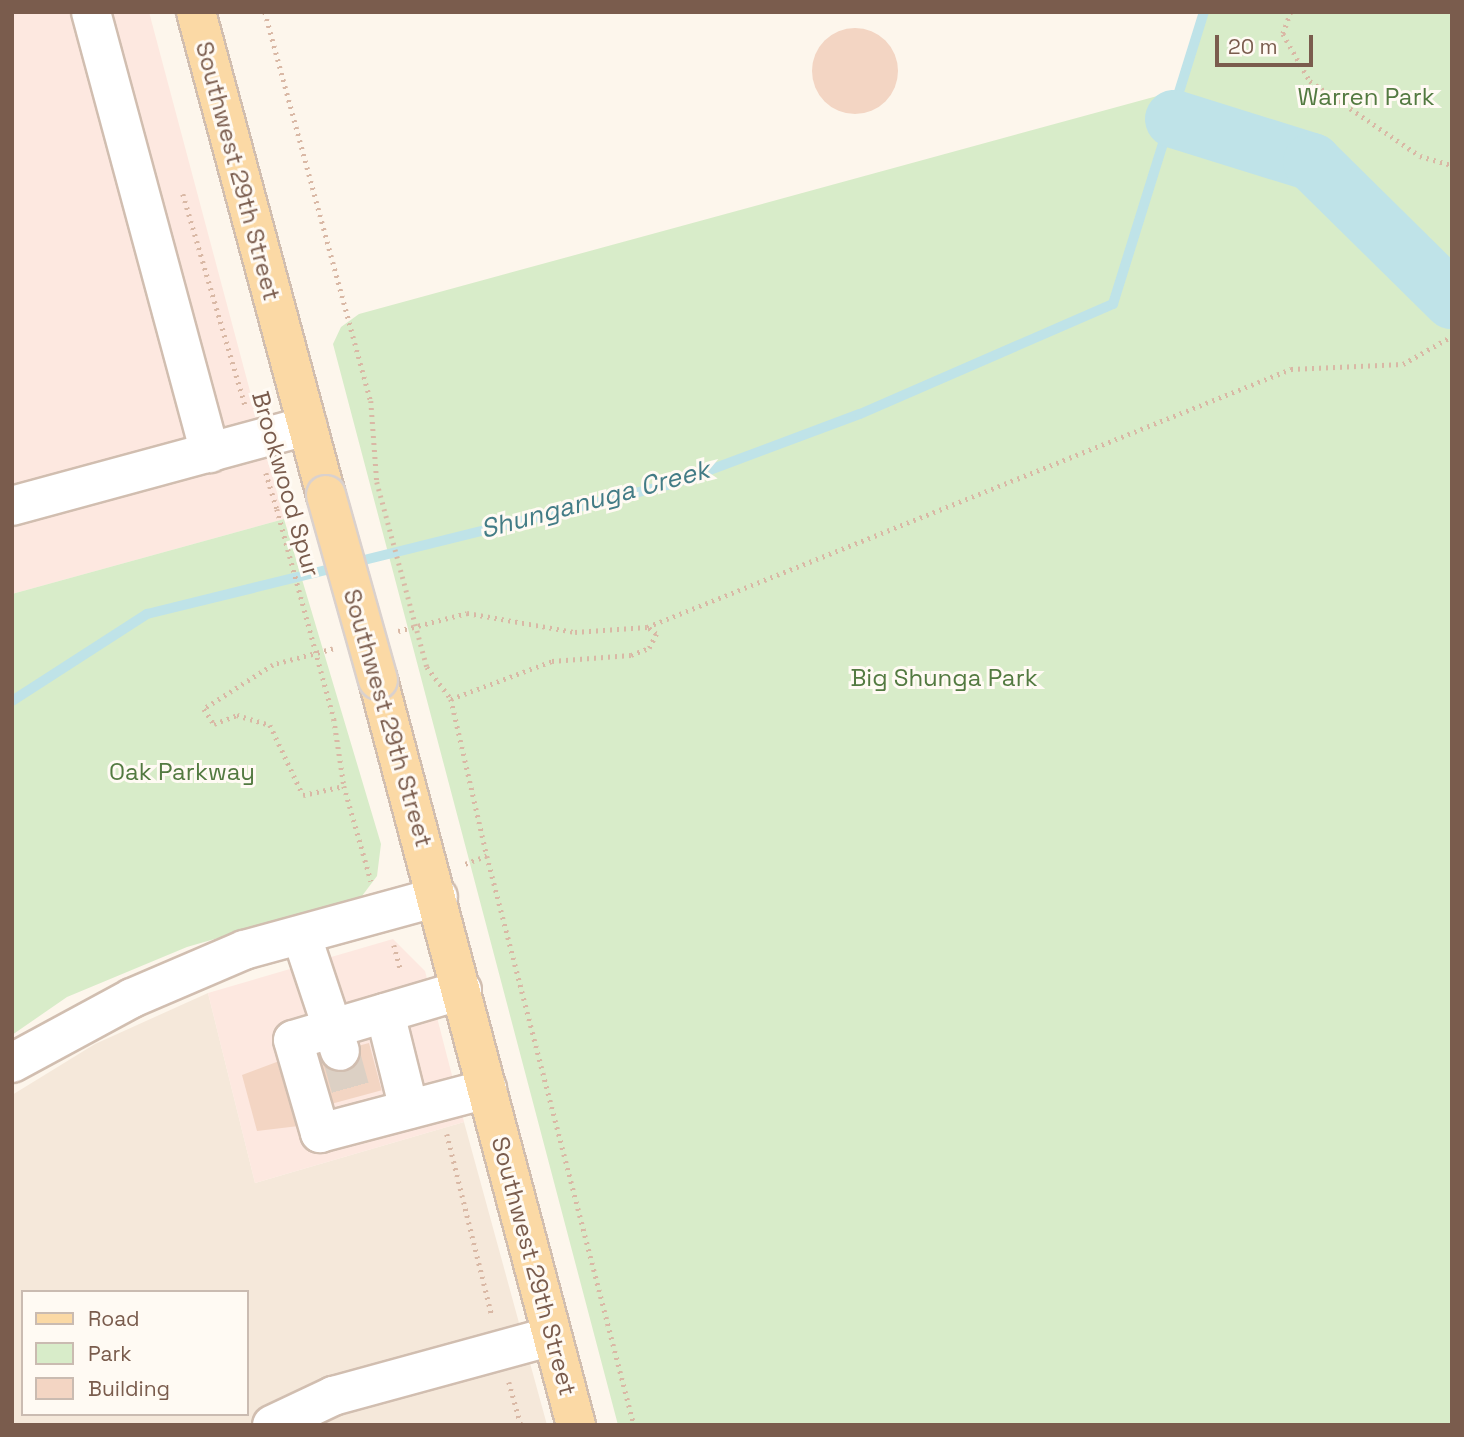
<!DOCTYPE html>
<html>
<head>
<meta charset="utf-8">
<style>
	body { margin:0 }
	#map { position:relative; width:1464px; height:1437px; overflow:hidden; background:#fdf6ec; font-family:"Space Grotesk",sans-serif }
	div>[style] { position:absolute }
	.residential>* { inset:0; background:#f5e8da }
	.commercial>* { inset:0; background:#fde8e0 }
	.green>* { inset:0; background:#d8ecc9 }
	.stream>* { height:10px; margin:-5px; padding:0 5px; transform-origin:5px; border-radius:5px; background:#bfe3e8 }
	.river>* { height:58px; margin:-29px; padding:0 29px; transform-origin:29px; border-radius:29px; background:#bfe3e8 }
	.building>* { inset:0; background:#f3d5c3; transform-origin:0 0 }
	.round { border-radius:50% }
	.minor-tunnel>* { height:38px; margin-top:-19px; transform-origin:0; background:repeating-linear-gradient(90deg,#dcd0c4 0 38px,transparent 0 57px) }
	.path>* { height:4.5px; margin-top:-2.25px; transform-origin:0; background:repeating-linear-gradient(90deg,#d9b8a5 0 2px,transparent 0 7px) }
	.roads { filter:drop-shadow(2px 0 #d1beb0) drop-shadow(-2px 0 #d1beb0) drop-shadow(0 2px #d1beb0) drop-shadow(0 -2px #d1beb0) }
	.minor>* { height:38px; margin:-19px; padding:0 19px; transform-origin:19px; border-radius:19px; background:#fff }
	.major>* { height:38px; margin:-19px; padding:0 19px; transform-origin:19px; border-radius:19px; background:#fbd9a5 }
	.path-bridge>* { height:4.5px; margin-top:-2.25px; transform-origin:0; background:repeating-linear-gradient(90deg,#d9b8a5 0 2px,transparent 0 7px) }
	.bridges { filter:drop-shadow(2px 0 #dad1cd) drop-shadow(-2px 0 #dad1cd) drop-shadow(0 2px #dad1cd) drop-shadow(0 -2px #dad1cd) }
	.major-bridge>* { height:38px; margin:-19px; padding:0 19px; transform-origin:19px; border-radius:19px; background:#fbd9a5 }
	span { translate:-50% -50%; white-space:nowrap; text-align:center; line-height:1.15; -webkit-text-stroke:6px #fffaf3; paint-order:stroke }
	.park-label { font-size:24px; color:#537a41 }
	.street-label { font-size:24px; color:#7a5c4d }
	.water-label { font-size:26px; color:#437c86; font-style:italic }
	.frame { position:absolute; inset:0; border:14px solid #7a5c4d; pointer-events:none }
	.legend { position:absolute; left:21px; top:1290px; width:228px; height:126px; box-sizing:border-box; background:#fffaf3; border:2px solid #cabbb1; margin:0; padding:9px 12px; list-style:none; font-size:21px; color:#7a5c4d }
	.legend li { display:flex; align-items:center; gap:14px; height:35px }
	.legend b { width:35px; border:2px solid #cabbb1 }
	.scale { position:absolute; left:1215px; top:35px; width:98px; height:32px; box-sizing:border-box; border:4px solid #7a5c4d; border-top:0; padding-left:9px; font-size:21px; line-height:24px; white-space:nowrap; color:#7a5c4d; -webkit-text-stroke:5px #fffaf3; paint-order:stroke }
</style>
</head>
<body>
<div id="map">
	<div class="residential">
		<div style="clip-path:polygon(evenodd,208px 993px,255px 1183px,464px 1122px,547px 1425px,12px 1425px,12px 1095px,95px 1044px,208px 993px,23px 1292px,247px 1292px,247px 1414px,23px 1414px,23px 1292px)"></div>
	</div>
	<div class="commercial">
		<div style="clip-path:polygon(12px 12px,149px 12px,284px 519px,12px 594px)"></div>
		<div style="clip-path:polygon(393px 939px,425px 971px,464px 1122px,255px 1183px,208px 993px)"></div>
	</div>
	<div class="green">
		<div style="clip-path:polygon(1204px 12px,1452px 12px,1452px 1425px,618px 1425px,333px 344px,341px 327px,359px 314px,1183px 89px)"></div>
		<div style="clip-path:polygon(284px 519px,381px 844px,377px 876px,362px 896px,187px 947px,67px 997px,12px 1035px,12px 594px)"></div>
	</div>
	<div class="stream">
		<div style="left:352px;top:563px;width:333px;rotate:-13.9deg"></div>
		<div style="left:675px;top:483px;width:197px;rotate:-20.5deg"></div>
		<div style="left:860px;top:414px;width:276px;rotate:-23.5deg"></div>
		<div style="left:1113px;top:304px;width:306px;rotate:-72.7deg"></div>
		<div style="left:12px;top:701px;width:161px;rotate:-32.8deg"></div>
		<div style="left:147px;top:614px;width:197px;rotate:-13.8deg"></div>
	</div>
	<div class="river">
		<div style="left:1174px;top:119px;width:145px;rotate:17.3deg"></div>
		<div style="left:1312px;top:162px;width:197px;rotate:44.6deg"></div>
	</div>
	<div class="building">
		<div class="round" style="left:812px;top:28px;width:86px;height:86px"></div>
		<div style="left:369px;top:1043px;width:49px;height:63px;rotate:75deg"></div>
		<div style="clip-path:polygon(290px 1057px,307px 1125px,257px 1131px,242px 1075px)"></div>
	</div>
	<div class="minor-tunnel">
		<div style="left:340px;top:1051px;width:49px;rotate:74.5deg"></div>
	</div>
	<div class="path">
		<div style="left:265px;top:12px;width:403px;rotate:74.8deg"></div>
		<div style="left:371px;top:401px;width:81px;rotate:85.8deg"></div>
		<div style="left:1291px;top:12px;width:23px;rotate:110deg"></div>
		<div style="left:1283px;top:34px;width:54px;rotate:60.1deg"></div>
		<div style="left:1310px;top:81px;width:133px;rotate:34.3deg"></div>
		<div style="left:1420px;top:156px;width:33px;rotate:16deg"></div>
		<div style="left:183px;top:194px;width:223px;rotate:73.6deg"></div>
		<div style="left:266px;top:473px;width:38px;rotate:73deg"></div>
		<div style="left:398px;top:631px;width:71px;rotate:-14.6deg"></div>
		<div style="left:467px;top:613px;width:110px;rotate:10deg"></div>
		<div style="left:575px;top:632px;width:72px;rotate:-4deg"></div>
		<div style="left:647px;top:627px;width:694px;rotate:-21.83deg"></div>
		<div style="left:1291px;top:369px;width:112px;rotate:-2.6deg"></div>
		<div style="left:1403px;top:364px;width:56px;rotate:-29.7deg"></div>
		<div style="left:333px;top:649px;width:62px;rotate:165.1deg"></div>
		<div style="left:273px;top:665px;width:82px;rotate:147.5deg"></div>
		<div style="left:204px;top:709px;width:18px;rotate:56deg"></div>
		<div style="left:214px;top:724px;width:25px;rotate:-21deg"></div>
		<div style="left:237px;top:715px;width:34px;rotate:17deg"></div>
		<div style="left:270px;top:725px;width:77px;rotate:64.8deg"></div>
		<div style="left:303px;top:795px;width:42px;rotate:-12.4deg"></div>
		<div style="left:344px;top:786px;width:99px;rotate:74.1deg"></div>
		<div style="left:427px;top:667px;width:40px;rotate:53deg"></div>
		<div style="left:451px;top:699px;width:161px;rotate:77.1deg"></div>
		<div style="left:487px;top:856px;width:25px;rotate:159deg"></div>
		<div style="left:451px;top:699px;width:108px;rotate:-20.6deg"></div>
		<div style="left:552px;top:661px;width:79px;rotate:-4.3deg"></div>
		<div style="left:631px;top:655px;width:19px;rotate:-21deg"></div>
		<div style="left:649px;top:648px;width:16px;rotate:-63deg"></div>
		<div style="left:656px;top:634px;width:10px;rotate:-143deg"></div>
		<div style="left:334px;top:719px;width:68px;rotate:81.5deg"></div>
		<div style="left:487px;top:856px;width:588px;rotate:75.51deg"></div>
		<div style="left:394px;top:945px;width:27px;rotate:75deg"></div>
		<div style="left:447px;top:1134px;width:187px;rotate:76.1deg"></div>
		<div style="left:509px;top:1382px;width:45px;rotate:74.4deg"></div>
	</div>
	<div class="roads">
		<div class="minor">
			<div style="left:91px;top:12px;width:457px;rotate:74.9deg"></div>
			<div style="left:12px;top:506px;width:306px;rotate:-15.2deg"></div>
			<div style="left:302px;top:937px;width:120px;rotate:71.6deg"></div>
			<div style="left:462px;top:990px;width:176px;rotate:163.5deg"></div>
			<div style="left:293px;top:1040px;width:97px;rotate:73.8deg"></div>
			<div style="left:320px;top:1133px;width:173px;rotate:-14.8deg"></div>
			<div style="left:385px;top:1013px;width:99px;rotate:76deg"></div>
			<div style="left:12px;top:1063px;width:136px;rotate:-28.4deg"></div>
			<div style="left:132px;top:998px;width:122px;rotate:-23.2deg"></div>
			<div style="left:244px;top:950px;width:201px;rotate:-15.3deg"></div>
			<div style="left:272px;top:1425px;width:68px;rotate:-25.4deg"></div>
			<div style="left:333px;top:1396px;width:227px;rotate:-15.3deg"></div>
		</div>
		<div class="major">
			<div style="left:196px;top:12px;width:500px;rotate:74.94deg"></div>
			<div style="left:378px;top:680px;width:771px;rotate:75.12deg"></div>
		</div>
	</div>
	<div class="path-bridge">
		<div style="left:377px;top:482px;width:192px;rotate:74.9deg"></div>
		<div style="left:277px;top:509px;width:218px;rotate:74.8deg"></div>
	</div>
	<div class="bridges">
		<div class="major-bridge">
			<div style="left:326px;top:495px;width:192px;rotate:74.3deg"></div>
		</div>
	</div>
	<div class="park-label">
		<span style="left:1366px;top:97px">Warren Park</span>
		<span style="left:944px;top:678px">Big Shunga Park</span>
		<span style="left:182px;top:772px">Oak Parkway</span>
	</div>
	<div class="street-label">
		<span style="left:238px;top:171px;rotate:75deg">Southwest 29th Street</span>
		<span style="left:286px;top:484px;rotate:74deg">Brookwood Spur</span>
		<span style="left:388px;top:718px;rotate:74deg">Southwest 29th Street</span>
		<span style="left:534px;top:1266px;rotate:75deg">Southwest 29th Street</span>
	</div>
	<div class="water-label">
		<span style="left:595px;top:500px;rotate:-15deg">Shunganuga Creek</span>
	</div>
	<div class="frame"></div>
	<ul class="legend">
	<li><b style="height:9px;background:#fbd9a5"></b>Road</li>
	<li><b style="height:19px;background:#d8ecc9"></b>Park</li>
	<li><b style="height:19px;background:#f3d5c3"></b>Building</li>
	</ul>
	<div class="scale">20 m</div>
</div>
</body>
</html>
